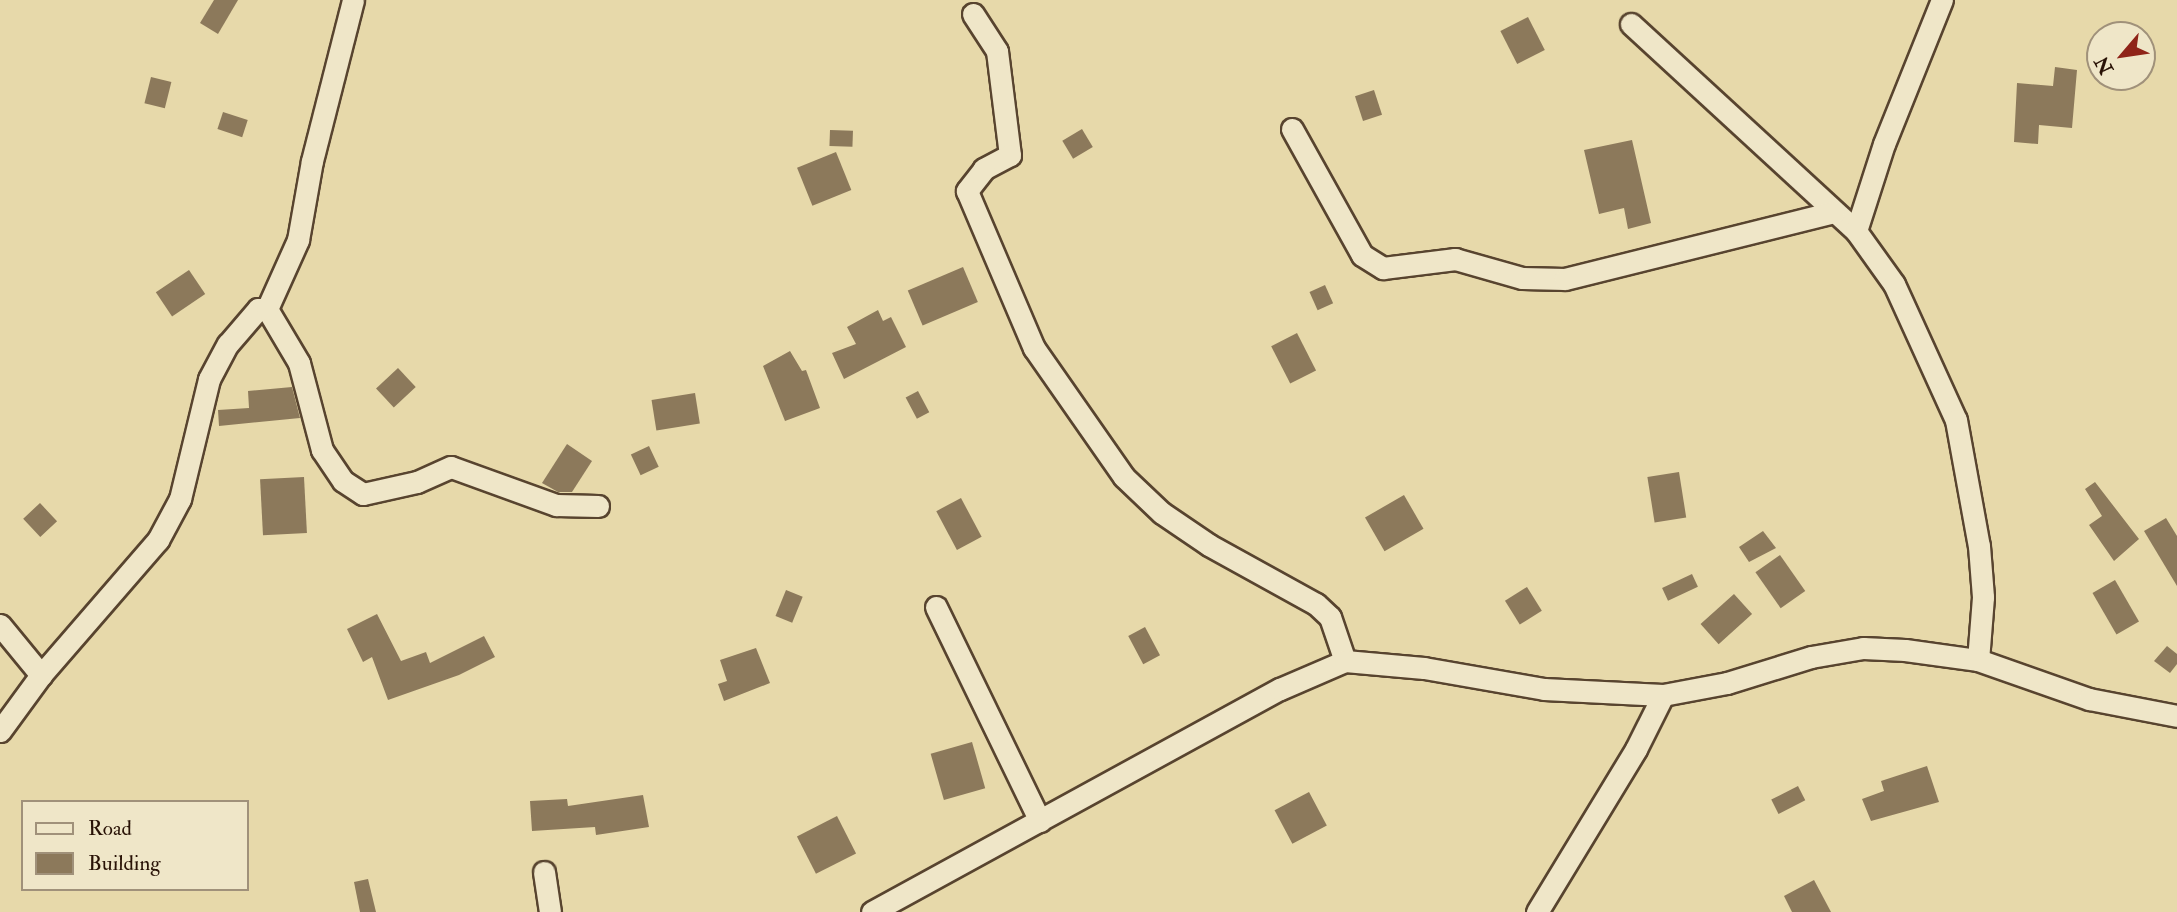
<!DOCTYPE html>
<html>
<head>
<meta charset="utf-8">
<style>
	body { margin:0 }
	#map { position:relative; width:2177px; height:912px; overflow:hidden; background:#e7d9aa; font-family:"IM FELL Double Pica",serif }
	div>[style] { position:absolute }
	.building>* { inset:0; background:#8c795b; transform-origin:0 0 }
	.roads { filter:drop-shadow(2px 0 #58442f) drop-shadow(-2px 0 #58442f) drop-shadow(0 2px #58442f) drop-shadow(0 -2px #58442f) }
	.minor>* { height:21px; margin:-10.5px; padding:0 10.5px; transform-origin:10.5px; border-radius:10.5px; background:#efe6c8 }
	span { translate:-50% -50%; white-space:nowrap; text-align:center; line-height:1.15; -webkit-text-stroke:6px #efe6c8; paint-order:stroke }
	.legend { position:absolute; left:21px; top:800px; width:228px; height:91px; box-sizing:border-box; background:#efe6c8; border:2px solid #a0917a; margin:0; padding:9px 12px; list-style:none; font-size:21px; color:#291206 }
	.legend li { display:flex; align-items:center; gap:14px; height:35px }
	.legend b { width:35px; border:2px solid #a0917a }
	.north { position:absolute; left:2086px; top:21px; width:70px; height:70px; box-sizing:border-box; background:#efe6c8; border:2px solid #a0917a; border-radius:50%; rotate:241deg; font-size:19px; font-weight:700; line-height:28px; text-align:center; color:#291206 }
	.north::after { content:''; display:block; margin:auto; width:24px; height:32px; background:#8f2418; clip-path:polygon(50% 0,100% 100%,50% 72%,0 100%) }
</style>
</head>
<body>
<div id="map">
	<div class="building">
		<div style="clip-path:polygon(214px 0,238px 0,218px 34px,200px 23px)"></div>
		<div style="left:1528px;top:17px;width:37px;height:31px;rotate:63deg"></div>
		<div style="clip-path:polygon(2055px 67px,2077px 70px,2072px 128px,2039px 125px,2038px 144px,2014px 142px,2017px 83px,2053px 86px)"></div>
		<div style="left:151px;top:77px;width:21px;height:27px;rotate:14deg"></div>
		<div style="left:1374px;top:90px;width:26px;height:20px;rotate:72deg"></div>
		<div style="left:223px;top:112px;width:26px;height:18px;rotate:18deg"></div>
		<div style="left:1082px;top:129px;width:21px;height:23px;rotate:59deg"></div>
		<div style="left:830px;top:130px;width:23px;height:16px;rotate:2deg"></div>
		<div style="clip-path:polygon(1632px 140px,1651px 223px,1628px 229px,1624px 208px,1599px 214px,1584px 150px)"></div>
		<div style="left:836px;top:152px;width:41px;height:42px;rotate:68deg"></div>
		<div style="left:963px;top:267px;width:38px;height:60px;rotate:67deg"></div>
		<div style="left:189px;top:270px;width:29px;height:40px;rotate:56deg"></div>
		<div style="left:1325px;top:285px;width:20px;height:17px;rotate:66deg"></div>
		<div style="clip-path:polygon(878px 310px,883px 321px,891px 317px,906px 347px,844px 379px,832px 353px,856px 344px,847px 327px)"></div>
		<div style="left:1297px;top:333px;width:42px;height:29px;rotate:63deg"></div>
		<div style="clip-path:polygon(790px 351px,802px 371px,806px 370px,820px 408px,785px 421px,763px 366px)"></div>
		<div style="left:398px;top:368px;width:26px;height:30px;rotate:47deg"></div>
		<div style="clip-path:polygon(292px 387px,300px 418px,219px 426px,218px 410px,249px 408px,248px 391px)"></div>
		<div style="left:918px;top:391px;width:24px;height:14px;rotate:62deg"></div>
		<div style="left:695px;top:393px;width:31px;height:44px;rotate:81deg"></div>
		<div style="clip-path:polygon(567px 444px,592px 461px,572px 492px,558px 492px,542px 483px)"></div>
		<div style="left:649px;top:446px;width:23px;height:20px;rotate:65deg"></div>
		<div style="left:1679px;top:472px;width:46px;height:32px;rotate:81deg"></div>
		<div style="left:304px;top:477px;width:56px;height:44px;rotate:87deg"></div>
		<div style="clip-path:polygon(2095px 482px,2139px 539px,2114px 561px,2089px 525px,2102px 516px,2085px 489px)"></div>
		<div style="left:1404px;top:495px;width:39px;height:45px;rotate:60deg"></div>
		<div style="left:961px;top:498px;width:44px;height:28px;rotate:62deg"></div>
		<div style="left:40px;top:503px;width:25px;height:23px;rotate:47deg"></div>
		<div style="clip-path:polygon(2166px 518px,2177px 536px,2177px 586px,2144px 531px)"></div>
		<div style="clip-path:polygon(1763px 531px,1776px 548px,1749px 562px,1739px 547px)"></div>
		<div style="left:1780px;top:555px;width:44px;height:30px;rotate:55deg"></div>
		<div style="left:1692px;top:574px;width:14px;height:33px;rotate:65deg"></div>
		<div style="left:2115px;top:580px;width:48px;height:26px;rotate:60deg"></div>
		<div style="left:1527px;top:587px;width:28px;height:26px;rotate:58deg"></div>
		<div style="left:786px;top:590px;width:18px;height:28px;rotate:22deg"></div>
		<div style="left:1734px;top:594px;width:27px;height:45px;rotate:48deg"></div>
		<div style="clip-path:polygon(377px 614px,401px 661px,426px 652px,430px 663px,484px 636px,495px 657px,459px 675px,388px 700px,372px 657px,363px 662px,347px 629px)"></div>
		<div style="left:1145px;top:627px;width:32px;height:19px;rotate:62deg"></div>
		<div style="clip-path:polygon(2167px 646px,2177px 654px,2177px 664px,2170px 673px,2154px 661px)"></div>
		<div style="clip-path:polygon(756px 648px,770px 683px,724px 701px,718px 684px,727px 681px,720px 660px)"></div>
		<div style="left:972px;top:742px;width:48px;height:43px;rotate:74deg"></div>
		<div style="clip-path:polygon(1927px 766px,1939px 802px,1871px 821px,1862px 799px,1884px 791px,1881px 781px)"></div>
		<div style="left:1798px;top:786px;width:16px;height:30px;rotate:63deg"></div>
		<div style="left:1309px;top:792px;width:38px;height:39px;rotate:62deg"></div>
		<div style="clip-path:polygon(643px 795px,649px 827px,596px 835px,595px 827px,532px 831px,530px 801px,567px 799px,568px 806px)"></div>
		<div style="left:837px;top:816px;width:42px;height:45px;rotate:63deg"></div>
		<div style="clip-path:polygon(368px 879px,376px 912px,360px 912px,354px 882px)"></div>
		<div style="clip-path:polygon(1814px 880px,1831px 912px,1792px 912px,1784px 896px)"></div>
	</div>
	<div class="roads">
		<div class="minor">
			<div style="left:973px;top:14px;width:44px;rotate:57deg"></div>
			<div style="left:997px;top:51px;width:105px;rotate:82.9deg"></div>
			<div style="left:1010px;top:155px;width:30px;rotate:152deg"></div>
			<div style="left:984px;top:169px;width:28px;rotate:128deg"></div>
			<div style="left:967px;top:191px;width:171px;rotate:66.9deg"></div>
			<div style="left:1034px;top:348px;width:157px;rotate:55.1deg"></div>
			<div style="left:1124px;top:477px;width:52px;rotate:43.5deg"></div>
			<div style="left:1162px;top:513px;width:57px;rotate:34.2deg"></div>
			<div style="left:1209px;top:545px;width:122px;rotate:28.9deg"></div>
			<div style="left:1316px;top:604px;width:19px;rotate:43deg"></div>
			<div style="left:1330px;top:617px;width:46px;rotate:71.2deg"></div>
			<div style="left:1631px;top:24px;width:306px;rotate:42.6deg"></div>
			<div style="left:1856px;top:231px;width:65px;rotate:54.4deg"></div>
			<div style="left:1894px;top:284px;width:149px;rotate:65.5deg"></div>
			<div style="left:1956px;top:420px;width:128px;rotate:79.7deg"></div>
			<div style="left:1979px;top:546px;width:51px;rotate:85.5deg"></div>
			<div style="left:1983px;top:597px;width:63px;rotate:94.5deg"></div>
			<div style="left:1292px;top:129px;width:144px;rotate:60.9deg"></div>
			<div style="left:1362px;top:255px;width:25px;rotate:32deg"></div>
			<div style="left:1383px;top:268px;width:73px;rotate:-7.1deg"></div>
			<div style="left:1455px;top:259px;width:70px;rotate:15.8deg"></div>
			<div style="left:1522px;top:278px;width:43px;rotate:1.3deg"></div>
			<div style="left:1565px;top:279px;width:277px;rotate:-14deg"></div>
			<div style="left:1856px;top:231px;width:91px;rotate:-72.2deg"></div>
			<div style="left:1884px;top:144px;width:155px;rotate:-68.1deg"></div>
			<div style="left:267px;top:309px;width:63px;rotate:59.3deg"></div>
			<div style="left:299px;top:363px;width:90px;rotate:75.2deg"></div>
			<div style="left:322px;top:450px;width:37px;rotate:56deg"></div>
			<div style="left:343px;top:481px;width:24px;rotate:33deg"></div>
			<div style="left:363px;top:494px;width:55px;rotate:-12.5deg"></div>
			<div style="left:417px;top:482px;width:37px;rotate:-24deg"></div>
			<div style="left:451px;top:467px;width:112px;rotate:19.9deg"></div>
			<div style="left:556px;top:505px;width:42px;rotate:1.4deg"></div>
			<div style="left:936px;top:607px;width:238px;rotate:64.1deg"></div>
			<div style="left:0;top:625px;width:65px;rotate:50.6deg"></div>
			<div style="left:0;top:731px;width:69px;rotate:-53.8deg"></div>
			<div style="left:41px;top:675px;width:179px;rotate:-49.1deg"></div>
			<div style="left:158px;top:540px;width:47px;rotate:-61.8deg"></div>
			<div style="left:180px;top:499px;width:123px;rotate:-76.4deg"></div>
			<div style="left:209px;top:379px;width:40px;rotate:-62deg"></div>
			<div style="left:228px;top:344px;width:46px;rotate:-49.4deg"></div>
			<div style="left:258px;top:309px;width:9px"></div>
			<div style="left:267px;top:309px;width:76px;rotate:-65.8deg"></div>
			<div style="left:298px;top:240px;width:80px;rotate:-80deg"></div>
			<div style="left:312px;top:161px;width:166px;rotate:-75.7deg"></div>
			<div style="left:544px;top:872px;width:40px;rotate:81.5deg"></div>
			<div style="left:872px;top:912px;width:465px;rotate:-28.7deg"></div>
			<div style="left:1280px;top:689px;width:71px;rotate:-23.3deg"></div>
			<div style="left:1345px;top:661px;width:79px;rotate:5.1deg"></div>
			<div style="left:1424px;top:668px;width:122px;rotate:9.9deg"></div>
			<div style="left:1544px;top:689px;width:119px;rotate:2.9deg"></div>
			<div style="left:1663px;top:695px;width:65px;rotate:-10.6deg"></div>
			<div style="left:1727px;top:683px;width:88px;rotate:-17.2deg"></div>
			<div style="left:1811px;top:657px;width:53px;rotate:-9.8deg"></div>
			<div style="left:1863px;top:648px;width:42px;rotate:2.7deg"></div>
			<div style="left:1905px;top:650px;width:74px;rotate:7.8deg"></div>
			<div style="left:1978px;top:660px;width:118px;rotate:19.4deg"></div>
			<div style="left:2089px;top:699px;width:90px;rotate:10.9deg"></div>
			<div style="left:1537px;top:912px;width:191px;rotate:-58.7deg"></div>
			<div style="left:1636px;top:749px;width:60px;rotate:-63.4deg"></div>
		</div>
	</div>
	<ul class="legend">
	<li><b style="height:9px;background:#efe6c8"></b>Road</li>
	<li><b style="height:19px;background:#8c795b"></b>Building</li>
	</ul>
	<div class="north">N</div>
</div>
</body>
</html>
